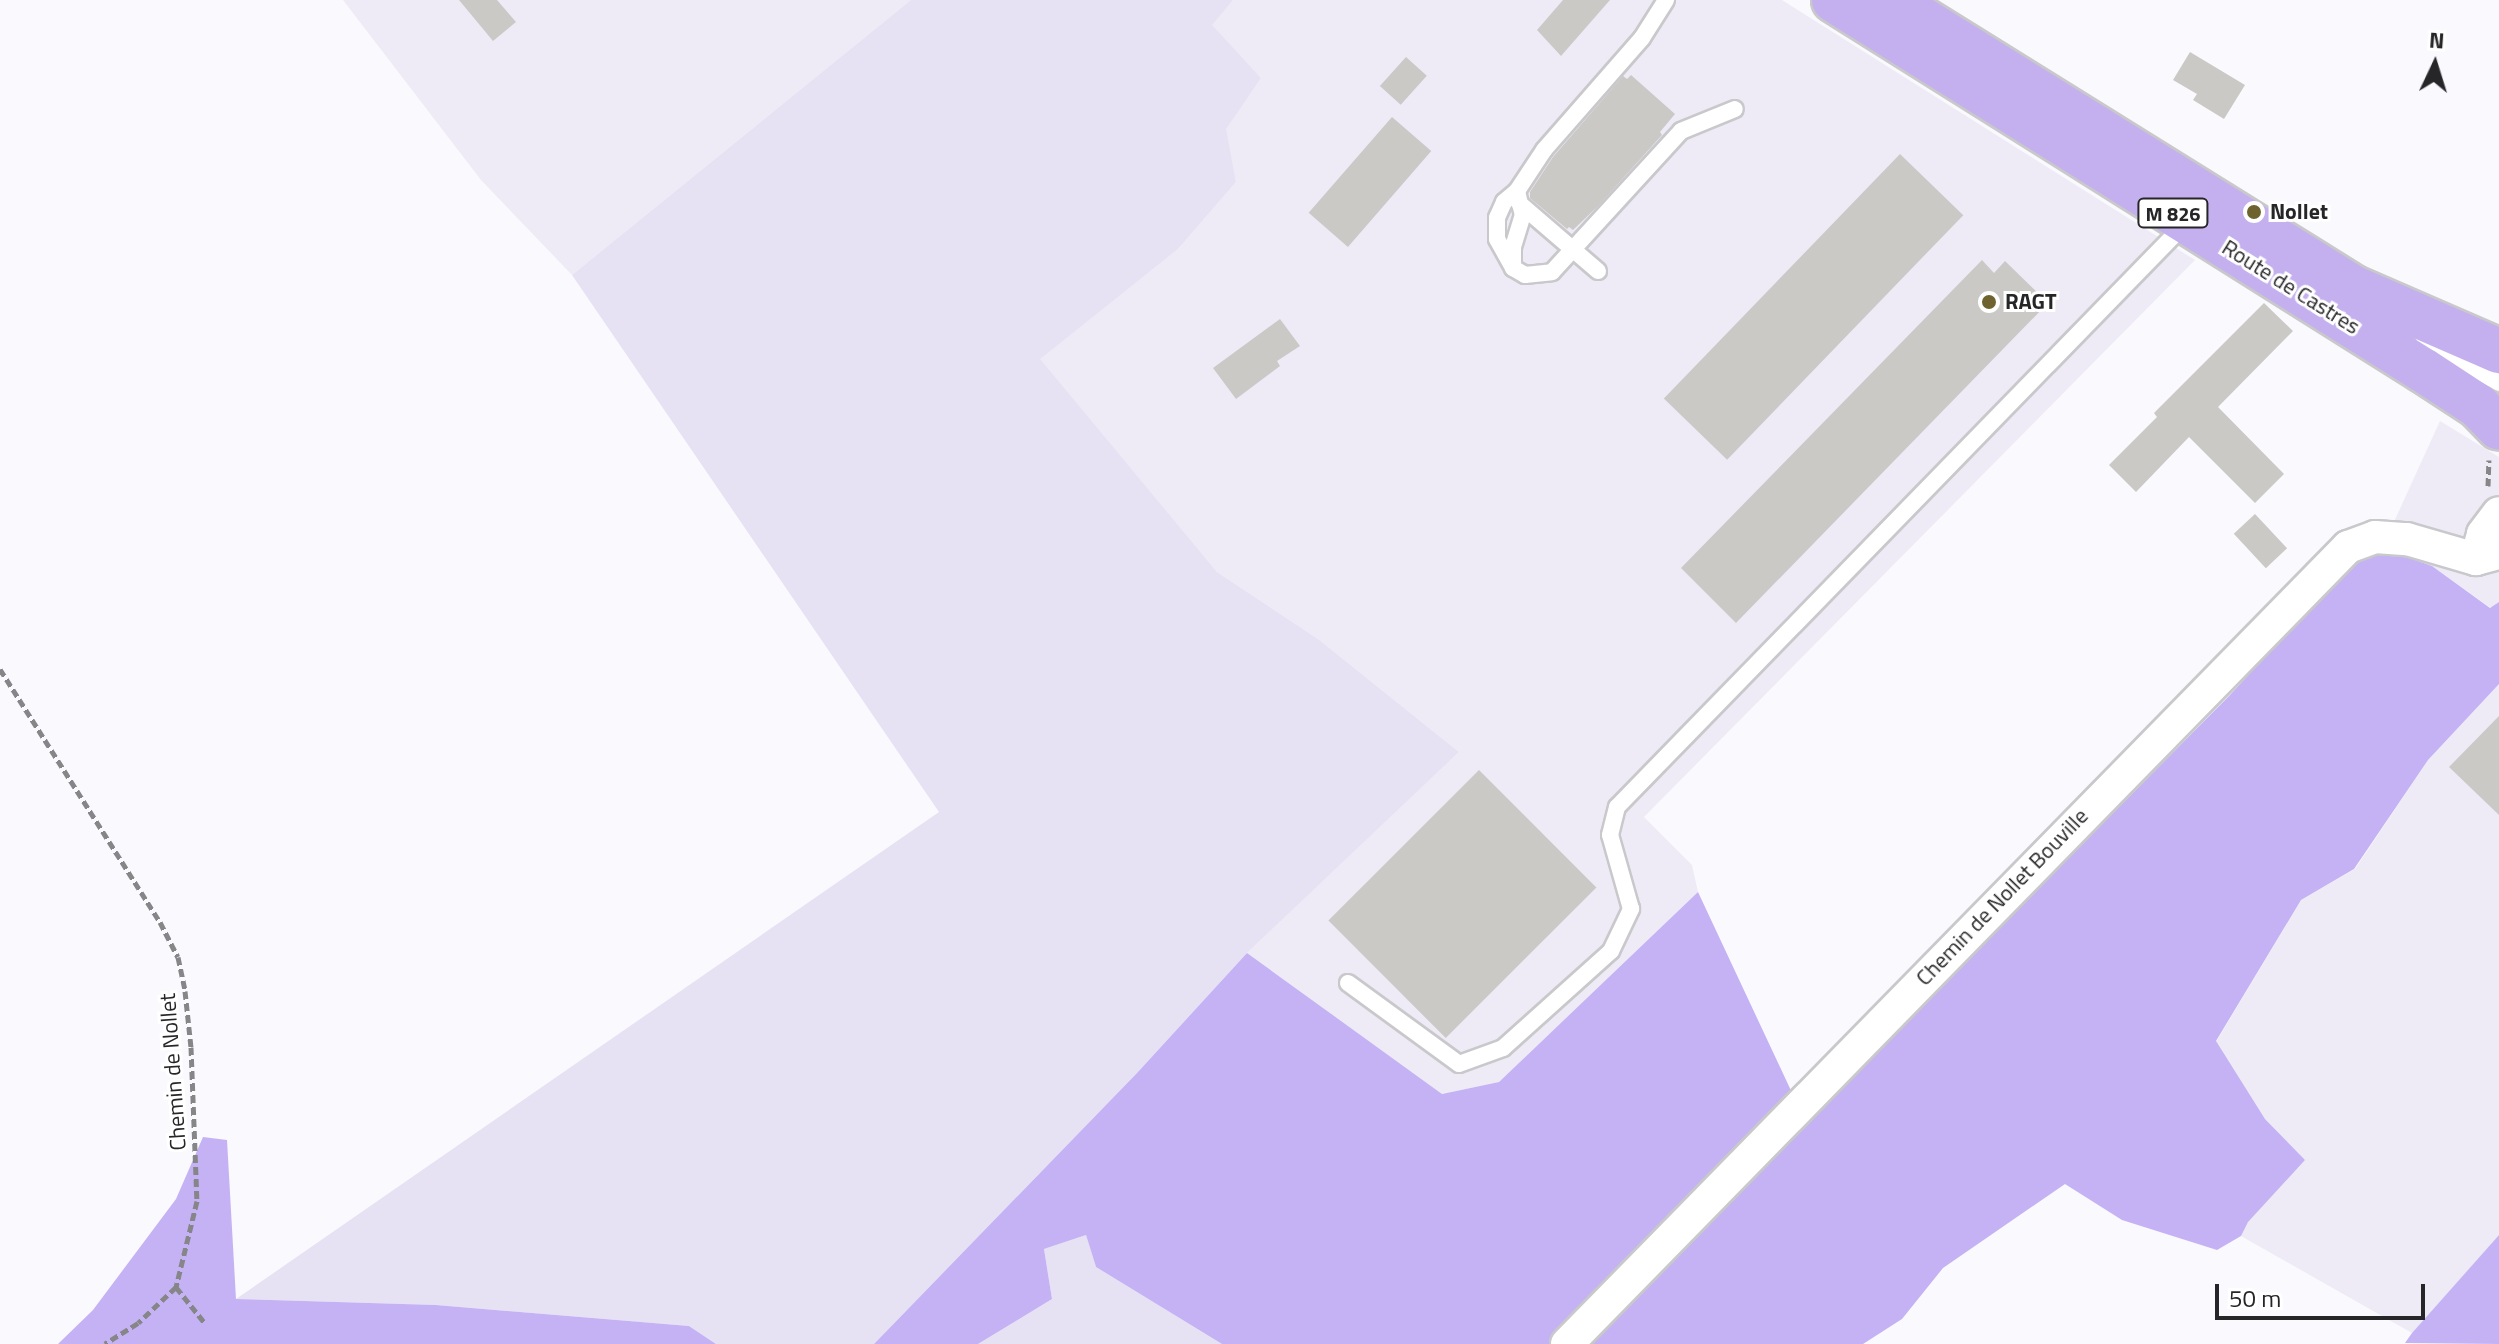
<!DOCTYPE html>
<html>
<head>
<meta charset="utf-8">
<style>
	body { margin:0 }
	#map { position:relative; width:2499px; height:1344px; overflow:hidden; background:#faf9fd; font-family:"Titillium Web",sans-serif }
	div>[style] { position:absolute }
	.built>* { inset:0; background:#eeebf6 }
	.green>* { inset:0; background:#e6e2f3 }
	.forest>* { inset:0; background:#c4b2f4 }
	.building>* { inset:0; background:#cac9c6; transform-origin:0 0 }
	.path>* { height:5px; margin-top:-2.5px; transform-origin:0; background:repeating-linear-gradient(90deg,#868588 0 8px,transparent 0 12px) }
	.roads { filter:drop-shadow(2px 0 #c9c8cb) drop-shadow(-2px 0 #c9c8cb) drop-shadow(0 2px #c9c8cb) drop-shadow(0 -2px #c9c8cb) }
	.service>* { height:16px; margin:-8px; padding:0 8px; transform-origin:8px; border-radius:8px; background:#fff }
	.minor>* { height:32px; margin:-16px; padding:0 16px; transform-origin:16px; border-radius:16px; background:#fff }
	.primary>* { height:44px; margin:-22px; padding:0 22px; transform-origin:22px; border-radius:22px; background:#c4b0ee }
	.dots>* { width:22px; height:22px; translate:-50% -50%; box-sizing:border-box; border:4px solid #fff; border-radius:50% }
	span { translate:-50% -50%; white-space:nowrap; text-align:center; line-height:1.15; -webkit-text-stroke:6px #fff; paint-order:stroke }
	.shield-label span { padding:2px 6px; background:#fff; border:2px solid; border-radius:6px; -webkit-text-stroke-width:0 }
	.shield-label { font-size:20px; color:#262527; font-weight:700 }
	.poi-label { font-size:22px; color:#262527; font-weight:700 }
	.left { translate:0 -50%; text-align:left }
	.street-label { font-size:22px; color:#262527 }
	.north { position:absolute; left:2395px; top:24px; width:80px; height:80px; -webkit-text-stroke:6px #fff; paint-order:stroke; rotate:4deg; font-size:22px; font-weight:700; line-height:32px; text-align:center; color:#262527 }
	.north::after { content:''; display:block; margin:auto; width:28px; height:36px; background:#262527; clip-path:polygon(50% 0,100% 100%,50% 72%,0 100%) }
	.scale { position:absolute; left:2215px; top:1284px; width:210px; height:36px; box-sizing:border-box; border:4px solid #262527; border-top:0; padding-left:10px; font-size:24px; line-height:28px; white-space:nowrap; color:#262527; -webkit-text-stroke:6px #fff; paint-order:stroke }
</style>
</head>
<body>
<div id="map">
	<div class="built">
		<div style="clip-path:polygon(343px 0,911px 0,572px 275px,481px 180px)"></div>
		<div style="clip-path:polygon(1233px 0,1782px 0,2195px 260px,1644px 817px,1692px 865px,1698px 892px,1499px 1082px,1442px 1094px,1247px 953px,1459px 752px,1318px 639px,1217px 572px,1039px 359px,1178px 249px,1236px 182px,1225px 129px,1261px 78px,1211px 25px)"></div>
		<div style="clip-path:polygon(2440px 421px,2499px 457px,2499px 602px,2491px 608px,2432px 566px,2382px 548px)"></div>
		<div style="clip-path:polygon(2499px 684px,2499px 1235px,2412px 1333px,2241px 1236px,2247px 1222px,2305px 1160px,2265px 1119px,2216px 1042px,2301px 900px,2355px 869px,2428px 760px)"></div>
	</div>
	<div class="green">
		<div style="clip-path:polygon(911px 0,1233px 0,1212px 25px,1261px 78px,1226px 129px,1236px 182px,1178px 249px,1040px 359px,1217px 572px,1318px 639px,1459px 752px,1247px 953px,1137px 1073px,874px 1344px,716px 1344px,689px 1326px,436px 1305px,236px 1299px,939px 812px,572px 275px)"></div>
		<div style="clip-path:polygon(1086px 1235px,1096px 1267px,1222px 1344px,978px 1344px,1052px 1299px,1044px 1249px)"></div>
	</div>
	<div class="forest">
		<div style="clip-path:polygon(2382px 548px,2432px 566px,2490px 608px,2499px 602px,2499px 684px,2428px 760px,2354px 869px,2301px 900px,2216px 1041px,2265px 1119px,2305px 1160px,2248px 1222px,2241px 1236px,2217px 1250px,2122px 1220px,2065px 1184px,1943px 1268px,1902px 1319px,1863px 1344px,1586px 1344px,2229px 696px,2343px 572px)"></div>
		<div style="clip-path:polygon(1698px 892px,1794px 1097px,1549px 1344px,1222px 1344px,1096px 1267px,1086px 1235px,1044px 1249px,1052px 1299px,978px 1344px,874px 1344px,1137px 1073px,1247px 953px,1442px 1094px,1499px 1082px)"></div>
		<div style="clip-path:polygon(203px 1137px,227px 1140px,236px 1299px,436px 1305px,689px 1326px,716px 1344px,58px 1344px,93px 1310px,176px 1199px)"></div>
		<div style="clip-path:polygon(2499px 1235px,2499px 1344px,2405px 1343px,2412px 1333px)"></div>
	</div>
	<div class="building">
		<div style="clip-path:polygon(459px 0,497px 0,516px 22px,493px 41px)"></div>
		<div style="clip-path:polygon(1563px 0,1610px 0,1561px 56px,1537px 30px)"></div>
		<div style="clip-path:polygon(2190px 52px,2245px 85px,2224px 119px,2193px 100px,2197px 94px,2173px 80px)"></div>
		<div style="left:1406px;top:57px;width:28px;height:39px;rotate:42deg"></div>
		<div style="clip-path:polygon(1631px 75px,1675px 114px,1660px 132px,1662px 135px,1598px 206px,1573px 230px,1569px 227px,1567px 229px,1530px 198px,1530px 192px,1553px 157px,1623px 76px,1627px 79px)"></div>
		<div style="left:1392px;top:117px;width:52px;height:127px;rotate:41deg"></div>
		<div style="left:1900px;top:154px;width:88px;height:340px;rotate:44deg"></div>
		<div style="clip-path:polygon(1982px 260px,1994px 273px,2005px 261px,2048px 303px,1736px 623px,1681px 568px)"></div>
		<div style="clip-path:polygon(2264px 303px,2293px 331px,2218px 407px,2284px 474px,2255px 503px,2189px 437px,2136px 492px,2109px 465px,2157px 417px,2154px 413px)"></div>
		<div style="clip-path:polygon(1280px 319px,1300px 346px,1277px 361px,1280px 366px,1236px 399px,1213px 368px)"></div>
		<div style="left:2255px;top:514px;width:47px;height:29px;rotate:47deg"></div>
		<div style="clip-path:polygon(2499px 716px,2499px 815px,2449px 767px)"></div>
		<div style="left:1479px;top:770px;width:166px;height:213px;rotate:45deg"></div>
	</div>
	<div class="path">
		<div style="left:2488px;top:486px;width:26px;rotate:-88deg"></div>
		<div style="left:0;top:669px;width:299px;rotate:57.7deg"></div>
		<div style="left:160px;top:922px;width:39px;rotate:63deg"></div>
		<div style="left:178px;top:957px;width:35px;rotate:78deg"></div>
		<div style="left:185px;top:991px;width:56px;rotate:83.9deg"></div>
		<div style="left:191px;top:1047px;width:154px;rotate:87.8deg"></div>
		<div style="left:197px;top:1201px;width:89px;rotate:103.7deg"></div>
		<div style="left:176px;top:1287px;width:52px;rotate:136.5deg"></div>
		<div style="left:138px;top:1323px;width:39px;rotate:148deg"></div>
		<div style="left:176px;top:1287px;width:45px;rotate:51.3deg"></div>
	</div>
	<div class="roads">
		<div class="service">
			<div style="left:1517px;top:191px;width:17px;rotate:140deg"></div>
			<div style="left:1504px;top:202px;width:17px;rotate:114deg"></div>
			<div style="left:1497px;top:218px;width:21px;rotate:90deg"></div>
			<div style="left:1497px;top:239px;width:33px;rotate:61deg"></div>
			<div style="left:1513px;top:268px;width:14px;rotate:30deg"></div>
			<div style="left:1525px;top:275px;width:27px;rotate:-6deg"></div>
			<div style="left:1552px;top:272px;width:191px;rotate:-47.5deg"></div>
			<div style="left:1681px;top:131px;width:58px;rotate:-22.2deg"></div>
			<div style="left:1513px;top:268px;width:21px;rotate:-90deg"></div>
			<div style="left:1513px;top:247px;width:34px;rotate:-73deg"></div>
			<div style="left:1523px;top:215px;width:11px;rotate:-105deg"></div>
			<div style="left:1598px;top:271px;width:103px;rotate:-139.3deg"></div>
			<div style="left:1520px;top:204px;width:13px;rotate:-103deg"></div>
			<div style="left:1517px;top:191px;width:49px;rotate:-56.6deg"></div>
			<div style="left:1544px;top:150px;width:149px;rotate:-48.8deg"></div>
			<div style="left:1642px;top:38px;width:45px;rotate:-57.7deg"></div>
			<div style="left:2424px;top:341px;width:86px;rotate:29.2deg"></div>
			<div style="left:1348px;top:983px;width:137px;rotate:36.1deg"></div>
			<div style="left:1459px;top:1064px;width:47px;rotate:-20deg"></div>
			<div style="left:1503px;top:1048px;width:145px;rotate:-41.9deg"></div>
			<div style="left:1611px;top:951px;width:47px;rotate:-64.5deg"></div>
			<div style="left:1631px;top:909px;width:77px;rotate:-105.8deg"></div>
			<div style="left:1610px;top:835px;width:29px;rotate:-76deg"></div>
			<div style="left:1617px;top:807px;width:805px;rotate:-45.75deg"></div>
		</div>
		<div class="minor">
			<div style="left:2476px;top:559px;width:26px;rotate:-74deg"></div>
			<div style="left:2483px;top:534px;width:26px;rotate:-53deg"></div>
			<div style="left:1567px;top:1344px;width:1116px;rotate:-45.58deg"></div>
			<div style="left:2348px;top:547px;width:29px;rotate:-20deg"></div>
			<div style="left:2375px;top:537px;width:32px;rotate:4deg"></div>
			<div style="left:2407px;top:539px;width:72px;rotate:16.2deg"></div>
			<div style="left:2476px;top:559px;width:24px;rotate:-15deg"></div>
		</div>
		<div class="primary">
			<div style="left:1834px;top:0;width:696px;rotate:32.14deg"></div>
			<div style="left:2423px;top:370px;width:66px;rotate:33.2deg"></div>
			<div style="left:2478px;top:406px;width:30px;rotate:46deg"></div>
			<div style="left:1891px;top:0;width:545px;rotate:31.88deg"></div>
			<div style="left:2354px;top:288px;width:158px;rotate:23.5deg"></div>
		</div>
	</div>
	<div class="dots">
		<div style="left:2254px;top:212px;background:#6e632f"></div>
		<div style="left:1989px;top:302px;background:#6e632f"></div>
	</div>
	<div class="shield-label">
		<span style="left:2173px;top:213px">M 826</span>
	</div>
	<div class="poi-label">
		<span class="left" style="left:2270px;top:212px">Nollet</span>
		<span class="left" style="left:2005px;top:302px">RAGT</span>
	</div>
	<div class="street-label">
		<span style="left:2291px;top:287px;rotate:32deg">Route de Castres</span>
		<span style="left:2002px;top:897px;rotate:-46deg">Chemin de Nollet Bouville</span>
		<span style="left:173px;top:1072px;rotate:-94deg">Chemin de Nollet</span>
	</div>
	<div class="north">N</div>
	<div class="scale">50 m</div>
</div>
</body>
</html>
